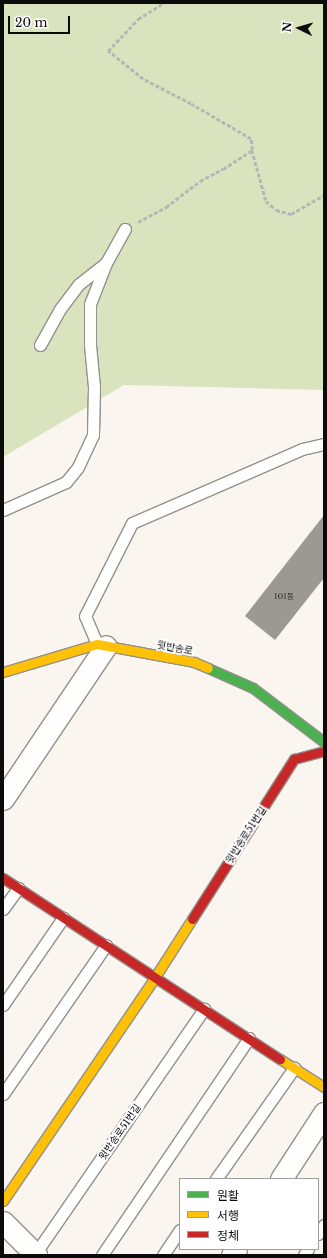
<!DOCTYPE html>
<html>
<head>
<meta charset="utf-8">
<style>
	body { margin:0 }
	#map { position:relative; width:327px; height:1258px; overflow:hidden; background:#faf6ef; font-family:"Libre Baskerville","Noto Sans KR",serif }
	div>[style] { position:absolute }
	.forest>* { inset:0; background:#d9e4bf }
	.building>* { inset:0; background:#9c9995 }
	.path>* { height:2.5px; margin-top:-1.25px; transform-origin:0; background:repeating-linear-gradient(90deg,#b7b6b5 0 4px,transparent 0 6px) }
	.roads { filter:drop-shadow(1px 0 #93918e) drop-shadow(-1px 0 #93918e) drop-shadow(0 1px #93918e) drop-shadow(0 -1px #93918e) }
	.lane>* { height:11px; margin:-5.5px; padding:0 5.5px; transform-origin:5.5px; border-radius:5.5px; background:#fefefd }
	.street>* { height:21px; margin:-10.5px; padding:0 10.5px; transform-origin:10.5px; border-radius:10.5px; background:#fefefd }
	.fast>* { height:9px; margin:-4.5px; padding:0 4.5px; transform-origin:4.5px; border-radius:4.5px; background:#4caf50 }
	.slow>* { height:9px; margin:-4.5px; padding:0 4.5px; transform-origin:4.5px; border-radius:4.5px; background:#ffc107 }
	.jam>* { height:9px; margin:-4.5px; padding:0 4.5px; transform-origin:4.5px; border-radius:4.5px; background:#c62828 }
	span { translate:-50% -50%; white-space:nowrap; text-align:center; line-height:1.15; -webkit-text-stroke:4px #fff; paint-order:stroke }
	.number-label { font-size:8px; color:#2f2e2e }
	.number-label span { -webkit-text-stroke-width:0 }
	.street-label { font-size:10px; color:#0b0b0b }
	.frame { position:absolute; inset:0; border:4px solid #0b0b0b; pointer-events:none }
	.legend { position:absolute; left:179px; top:1178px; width:140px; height:72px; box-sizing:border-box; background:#fff; border:1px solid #9d9d9d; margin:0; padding:5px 7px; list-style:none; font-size:12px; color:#0b0b0b }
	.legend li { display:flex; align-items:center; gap:8px; height:20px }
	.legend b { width:20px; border:1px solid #9d9d9d }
	.north { position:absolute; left:279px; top:8px; width:40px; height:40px; -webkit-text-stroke:3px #fff; paint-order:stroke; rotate:275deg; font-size:11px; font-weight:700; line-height:16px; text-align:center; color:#0b0b0b }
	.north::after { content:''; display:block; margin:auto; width:14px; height:18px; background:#0b0b0b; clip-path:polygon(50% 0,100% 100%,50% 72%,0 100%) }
	.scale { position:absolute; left:8px; top:16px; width:62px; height:18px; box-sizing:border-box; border:2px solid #0b0b0b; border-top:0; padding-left:5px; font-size:12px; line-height:14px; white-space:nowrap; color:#0b0b0b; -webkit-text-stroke:3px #fff; paint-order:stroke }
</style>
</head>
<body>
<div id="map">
	<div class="forest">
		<div style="clip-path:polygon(3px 3px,324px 3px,324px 390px,124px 385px,3px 457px)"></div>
	</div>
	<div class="building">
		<div style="clip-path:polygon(324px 515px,324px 578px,275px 640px,245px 616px)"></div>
	</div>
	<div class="path">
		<div style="left:252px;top:150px;width:53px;rotate:74.6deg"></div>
		<div style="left:266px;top:201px;width:13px;rotate:42deg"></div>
		<div style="left:276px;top:210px;width:16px;rotate:15deg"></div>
		<div style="left:291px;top:214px;width:38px;rotate:-30deg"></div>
		<div style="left:138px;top:222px;width:32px;rotate:-28deg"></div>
		<div style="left:166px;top:207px;width:43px;rotate:-37.4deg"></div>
		<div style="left:200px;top:181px;width:26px;rotate:-28deg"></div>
		<div style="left:223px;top:169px;width:35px;rotate:-33deg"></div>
		<div style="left:252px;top:150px;width:11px;rotate:-95deg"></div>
		<div style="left:251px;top:139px;width:69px;rotate:-149.7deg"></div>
		<div style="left:191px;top:104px;width:54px;rotate:-152.5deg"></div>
		<div style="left:143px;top:79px;width:45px;rotate:-141.3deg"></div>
		<div style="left:108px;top:51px;width:44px;rotate:-46.8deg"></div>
		<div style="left:138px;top:19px;width:31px;rotate:-32deg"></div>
	</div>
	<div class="roads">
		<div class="lane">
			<div style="left:40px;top:345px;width:41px;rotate:-60.9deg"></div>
			<div style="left:60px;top:309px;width:31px;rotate:-53deg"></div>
			<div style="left:79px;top:284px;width:34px;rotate:-38deg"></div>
			<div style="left:106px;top:263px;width:39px;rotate:-61deg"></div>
			<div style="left:3px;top:510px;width:69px;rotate:-24deg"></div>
			<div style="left:66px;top:482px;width:19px;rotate:-51deg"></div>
			<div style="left:78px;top:467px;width:35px;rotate:-65deg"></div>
			<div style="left:93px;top:435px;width:48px;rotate:-88.8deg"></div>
			<div style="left:94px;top:387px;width:42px;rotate:-95.4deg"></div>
			<div style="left:90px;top:345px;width:41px;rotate:-90deg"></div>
			<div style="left:90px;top:304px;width:44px;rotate:-68.7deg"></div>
			<div style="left:97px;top:644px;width:30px;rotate:-113deg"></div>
			<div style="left:85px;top:616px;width:104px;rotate:-63.2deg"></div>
			<div style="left:132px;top:523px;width:185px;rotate:-23.5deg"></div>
			<div style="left:302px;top:449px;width:23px;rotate:-13deg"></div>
			<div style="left:3px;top:909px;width:26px;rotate:-54deg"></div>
			<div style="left:3px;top:1005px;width:106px;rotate:-55.4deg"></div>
			<div style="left:3px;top:1094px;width:181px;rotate:-55.3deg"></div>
			<div style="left:216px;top:1179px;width:136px;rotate:-54.9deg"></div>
			<div style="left:318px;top:1234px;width:11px;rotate:-56deg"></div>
			<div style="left:35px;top:1254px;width:298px;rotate:-55.4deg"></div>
			<div style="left:102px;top:1255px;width:262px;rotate:-55.9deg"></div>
			<div style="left:163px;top:1255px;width:30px;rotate:-56deg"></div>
			<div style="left:304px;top:1255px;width:7px;rotate:-56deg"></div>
		</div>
		<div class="street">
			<div style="left:3px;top:799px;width:184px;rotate:-56.1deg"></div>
			<div style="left:281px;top:1179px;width:79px;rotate:-56.9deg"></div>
			<div style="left:3px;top:1222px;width:47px;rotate:45deg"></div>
			<div style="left:232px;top:1255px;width:7px;rotate:-56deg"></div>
		</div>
		<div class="fast">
			<div style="left:208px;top:668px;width:49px;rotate:24deg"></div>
			<div style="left:253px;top:688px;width:89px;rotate:37.3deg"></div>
		</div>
		<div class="slow">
			<div style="left:3px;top:672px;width:98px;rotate:-16.6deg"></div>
			<div style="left:97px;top:644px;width:99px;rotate:10.5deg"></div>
			<div style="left:194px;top:662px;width:15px;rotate:23deg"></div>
			<div style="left:280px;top:1059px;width:52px;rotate:32.5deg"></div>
			<div style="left:3px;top:1201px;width:271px;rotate:-55.8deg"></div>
			<div style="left:155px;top:977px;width:69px;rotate:-57.5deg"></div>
		</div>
		<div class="jam">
			<div style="left:3px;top:878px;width:331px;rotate:33.2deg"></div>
			<div style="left:192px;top:919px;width:190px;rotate:-57.5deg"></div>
			<div style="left:294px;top:759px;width:31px;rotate:-15deg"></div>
		</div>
	</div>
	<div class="number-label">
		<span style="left:284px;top:597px">101동</span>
	</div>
	<div class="street-label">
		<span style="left:175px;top:648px;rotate:11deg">윗반송로</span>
		<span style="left:246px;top:835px;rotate:-57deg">윗반송로51번길</span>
		<span style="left:120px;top:1132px;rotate:-55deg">윗반송로51번길</span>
	</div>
	<div class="frame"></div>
	<ul class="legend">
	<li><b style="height:5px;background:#4caf50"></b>원활</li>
	<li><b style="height:5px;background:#ffc107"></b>서행</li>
	<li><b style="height:5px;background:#c62828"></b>정체</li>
	</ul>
	<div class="north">N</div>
	<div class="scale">20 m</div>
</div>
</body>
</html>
